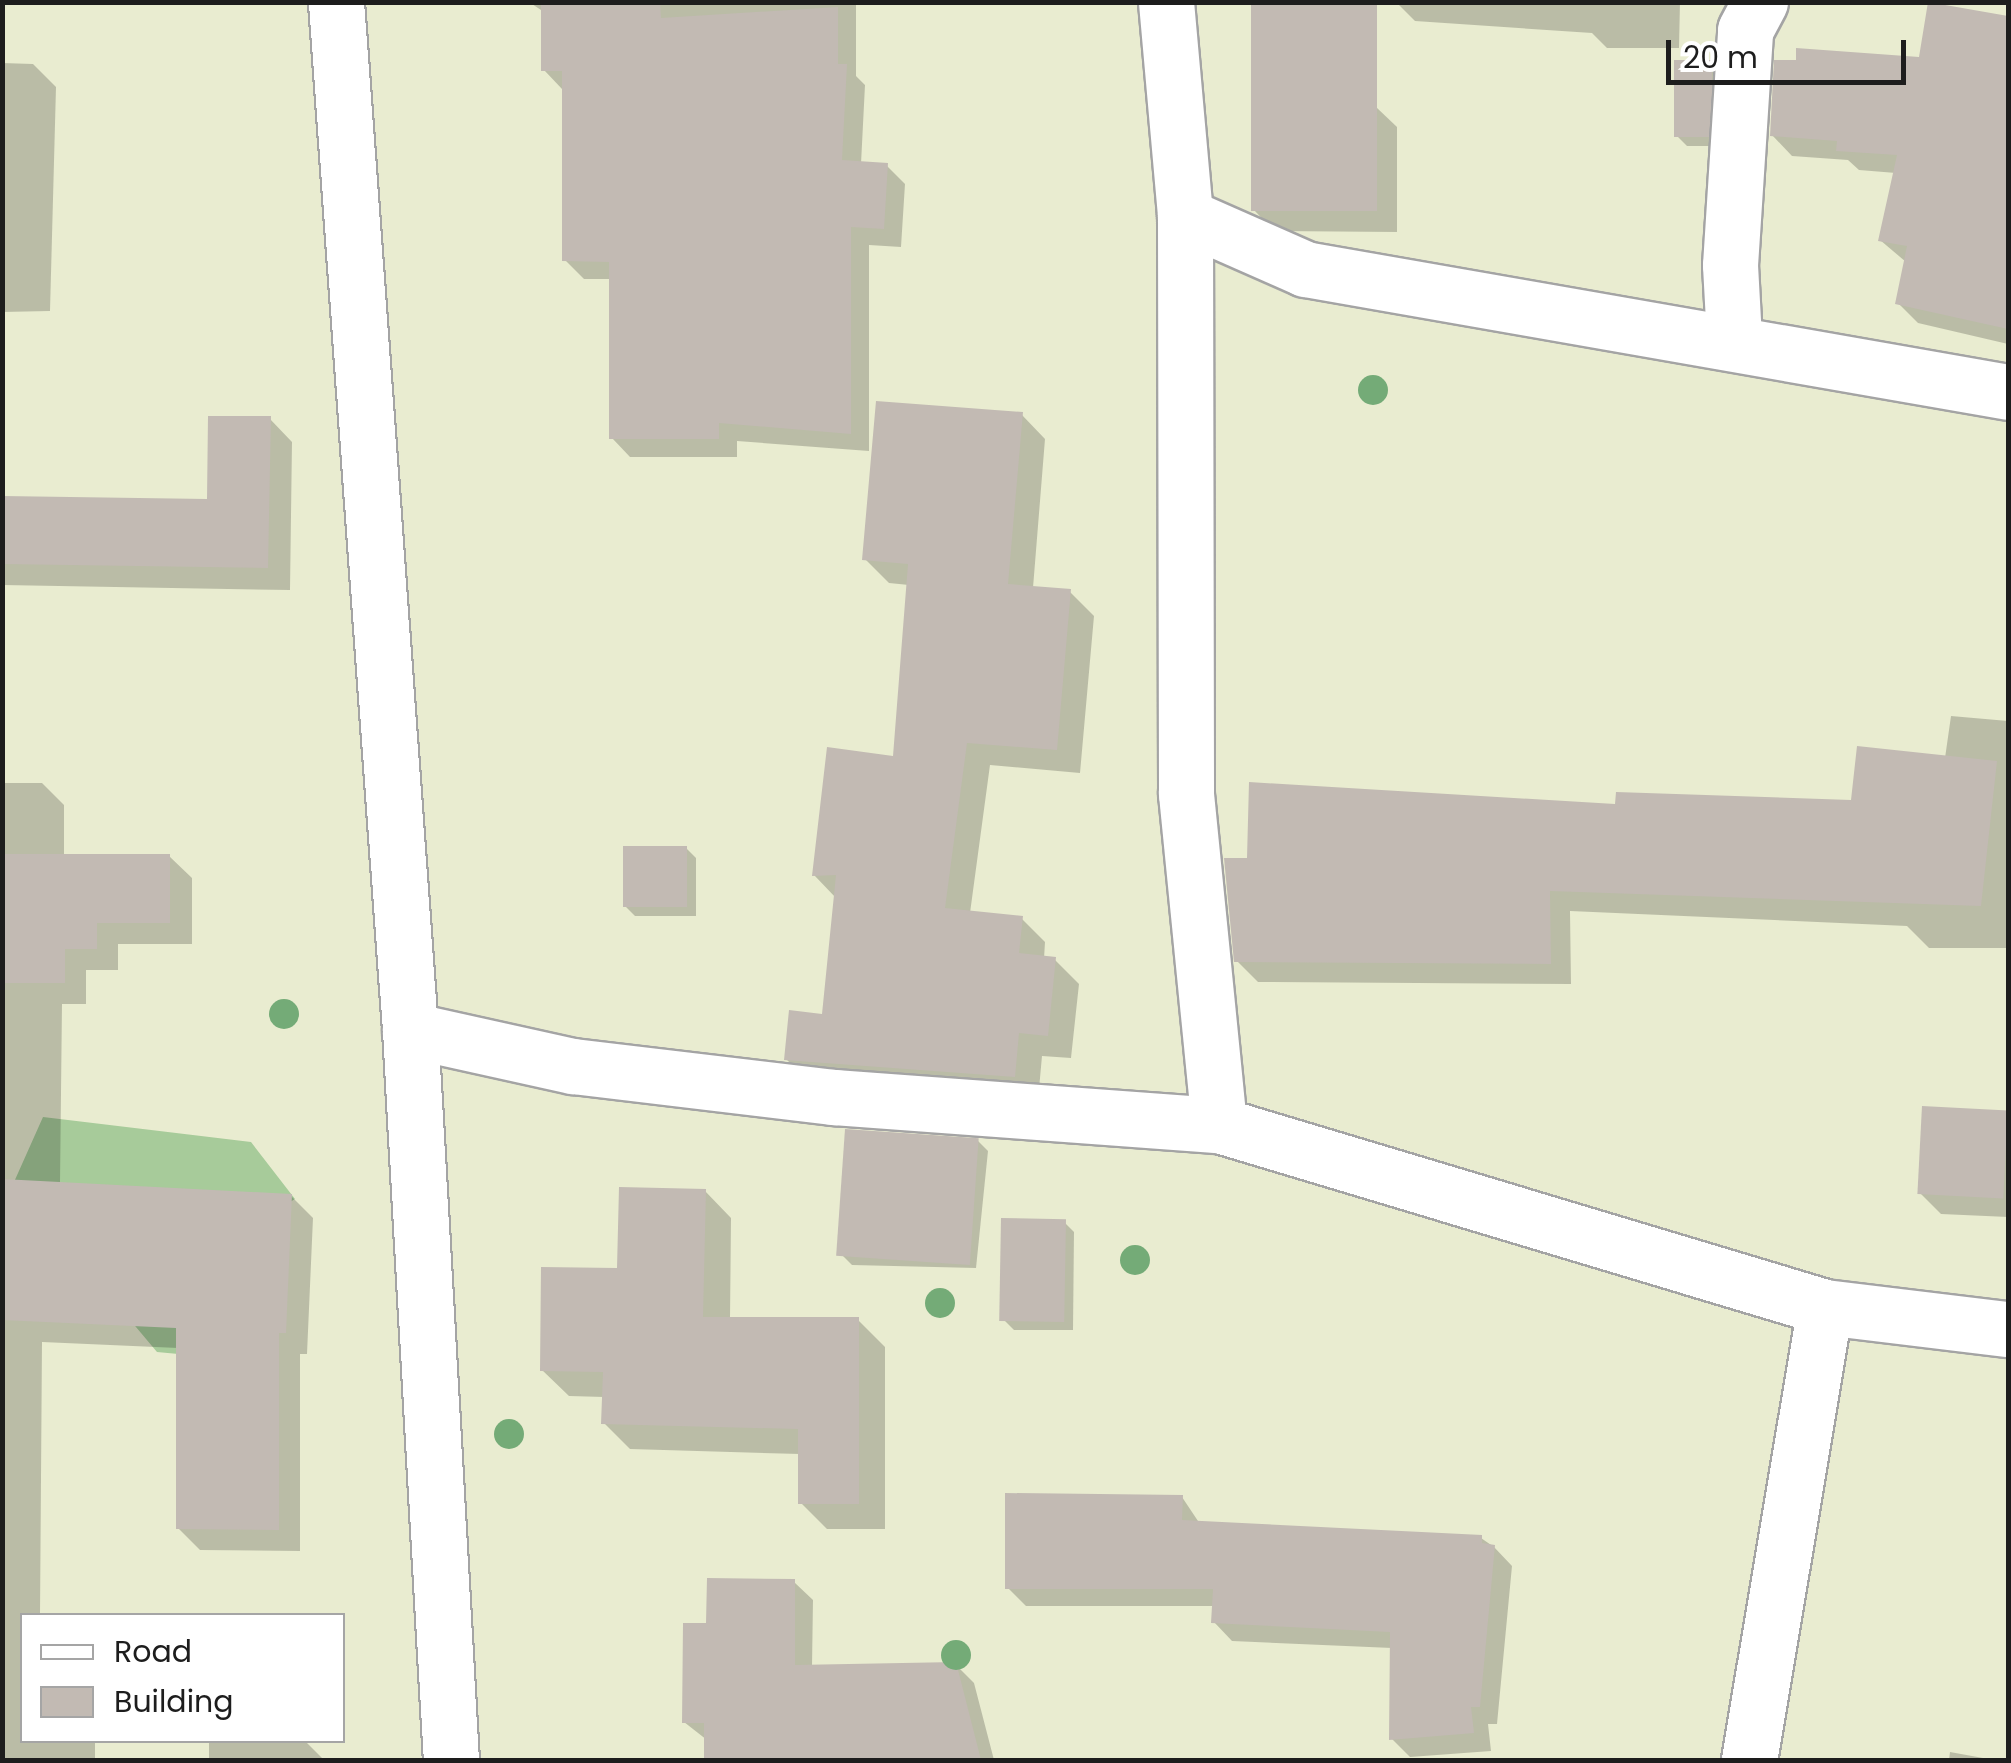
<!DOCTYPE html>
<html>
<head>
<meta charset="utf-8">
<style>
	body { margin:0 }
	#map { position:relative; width:2011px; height:1763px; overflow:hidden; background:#eeebe4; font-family:Poppins,sans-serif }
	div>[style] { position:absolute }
	.farmland>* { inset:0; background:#e9ecd0 }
	.forest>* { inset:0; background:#a7cb9a }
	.shadow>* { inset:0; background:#0003 }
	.building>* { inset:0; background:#c2bab3; transform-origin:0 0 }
	.roads { filter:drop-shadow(2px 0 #a4a4a4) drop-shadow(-2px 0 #a4a4a4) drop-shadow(0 2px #a4a4a4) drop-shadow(0 -2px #a4a4a4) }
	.street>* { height:55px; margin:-27.5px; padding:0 27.5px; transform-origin:27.5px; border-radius:27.5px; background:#fff }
	.trees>* { width:30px; height:30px; margin:-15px; border-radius:50%; background:#74ab77 }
	span { translate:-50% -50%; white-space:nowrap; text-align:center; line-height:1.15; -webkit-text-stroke:8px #fff; paint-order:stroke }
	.frame { position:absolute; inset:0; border:5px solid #1d1d1d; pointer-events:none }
	.legend { position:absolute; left:20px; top:1613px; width:325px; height:130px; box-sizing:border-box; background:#fff; border:2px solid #a5a5a5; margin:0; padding:12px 18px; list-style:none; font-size:30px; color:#1d1d1d }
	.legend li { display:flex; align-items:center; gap:20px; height:50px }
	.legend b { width:50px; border:2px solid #a5a5a5 }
	.scale { position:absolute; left:1666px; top:40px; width:240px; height:45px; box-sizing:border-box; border:5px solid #1d1d1d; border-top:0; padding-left:12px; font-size:30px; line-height:35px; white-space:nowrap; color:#1d1d1d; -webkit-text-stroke:8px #fff; paint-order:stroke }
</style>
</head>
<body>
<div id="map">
	<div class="farmland">
		<div style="clip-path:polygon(evenodd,3px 3px,2008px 3px,2008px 1760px,3px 1760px,3px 3px,22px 1616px,342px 1616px,342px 1740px,22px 1740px,22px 1616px)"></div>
	</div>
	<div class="forest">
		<div style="clip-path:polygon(43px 1117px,251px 1142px,295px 1199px,215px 1247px,274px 1363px,157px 1352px,14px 1182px)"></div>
	</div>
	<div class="shadow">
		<div style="clip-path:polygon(529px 2px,856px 2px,856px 76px,865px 85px,861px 164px,886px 165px,905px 184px,901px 247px,869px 245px,869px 451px,737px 441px,737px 457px,630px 457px,612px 438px,612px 279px,584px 279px,565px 260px,562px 89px,544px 70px,544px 12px)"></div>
		<div style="clip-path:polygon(1396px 2px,1680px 2px,1679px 48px,1607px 48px,1592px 33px,1415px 21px)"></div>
		<div style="clip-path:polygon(1930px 5px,2008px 18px,2008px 344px,1918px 323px,1898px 303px,1906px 262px,1880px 240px,1896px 173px,1859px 170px,1848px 160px,1792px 156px,1772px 135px,1921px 59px)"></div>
		<div style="clip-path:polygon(2px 63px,33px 64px,56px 87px,50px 311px,2px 312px)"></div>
		<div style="clip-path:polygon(1711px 63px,1721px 73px,1716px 146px,1687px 146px,1677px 136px)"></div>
		<div style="clip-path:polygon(1376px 107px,1397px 127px,1397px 232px,1274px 231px,1254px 210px)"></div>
		<div style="clip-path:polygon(1022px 415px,1045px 439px,1033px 588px,1070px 592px,1094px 616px,1080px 773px,990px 765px,970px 913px,1022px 919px,1045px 942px,1044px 959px,1055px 960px,1079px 984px,1071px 1058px,1042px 1056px,1038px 1100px,810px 1082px,786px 1059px,824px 1017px,836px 898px,814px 875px,895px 758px,909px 585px,889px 583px,865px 559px)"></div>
		<div style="clip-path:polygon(270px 419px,292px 442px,290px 590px,2px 585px,2px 499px,209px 501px)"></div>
		<div style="clip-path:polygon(1951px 716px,2008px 721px,2008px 948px,1929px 948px,1907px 926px,1570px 911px,1571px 984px,1258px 982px,1237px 961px,1250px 861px,1618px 806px,1853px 803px,1945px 758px)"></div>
		<div style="clip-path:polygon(2px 738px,4px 783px,42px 783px,64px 805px,64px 856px,169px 856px,192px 878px,192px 944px,118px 944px,118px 970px,86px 970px,86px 1004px,62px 1004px,60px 1184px,291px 1196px,313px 1218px,307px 1354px,300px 1354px,300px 1551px,200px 1550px,178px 1528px,178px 1348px,42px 1342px,40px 1616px,22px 1616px,22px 1740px,95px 1740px,95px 1760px,2px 1760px)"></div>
		<div style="clip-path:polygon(686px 848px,696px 858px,696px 916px,635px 916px,625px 906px)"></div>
		<div style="clip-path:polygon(1924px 1109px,2008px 1113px,2008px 1217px,1941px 1214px,1920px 1193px)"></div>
		<div style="clip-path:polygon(978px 1141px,988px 1151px,976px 1268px,852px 1265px,842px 1255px)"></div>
		<div style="clip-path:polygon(705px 1191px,731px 1218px,730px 1320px,858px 1320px,885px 1347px,885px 1529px,827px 1529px,800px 1502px,800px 1454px,630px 1449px,604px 1423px,604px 1397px,569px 1396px,542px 1370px,620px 1271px)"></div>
		<div style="clip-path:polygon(1064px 1222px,1074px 1232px,1073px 1330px,1014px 1330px,1004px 1320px)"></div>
		<div style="clip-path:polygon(1182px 1497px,1200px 1524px,1481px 1538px,1494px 1547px,1512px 1566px,1497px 1724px,1488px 1724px,1491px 1751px,1410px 1757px,1392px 1739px,1392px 1648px,1232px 1641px,1214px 1622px,1214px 1606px,1026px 1606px,1008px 1588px)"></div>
		<div style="clip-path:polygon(794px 1582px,813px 1600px,812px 1667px,955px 1664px,974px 1683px,994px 1760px,710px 1760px,707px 1740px,684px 1722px,708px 1626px)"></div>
		<div style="clip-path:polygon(209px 1741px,305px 1741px,324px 1760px,209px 1760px)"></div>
		<div style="clip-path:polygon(1950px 1752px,1994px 1760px,1949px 1760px)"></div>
	</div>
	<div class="building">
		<div style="clip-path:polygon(541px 2px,660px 2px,661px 18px,838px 7px,838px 64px,847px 64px,842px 160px,888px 163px,884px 229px,851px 227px,851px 434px,719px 423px,719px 439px,609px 439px,609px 262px,562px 261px,562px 71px,541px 71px)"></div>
		<div style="left:1251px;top:2px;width:126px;height:209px"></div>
		<div style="clip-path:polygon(1928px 2px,2008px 16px,2008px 329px,1895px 304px,1907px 246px,1878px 241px,1897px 155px,1836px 151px,1837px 141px,1770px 136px,1774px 60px,1796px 60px,1796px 48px,1919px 57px)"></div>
		<div style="left:1674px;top:60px;width:38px;height:77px"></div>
		<div style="clip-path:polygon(876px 401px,1023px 412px,1008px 584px,1071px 589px,1057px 750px,967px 743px,945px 908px,1023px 916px,1019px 953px,1056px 957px,1048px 1036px,1019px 1033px,1015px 1077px,784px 1060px,789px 1010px,822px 1014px,836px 875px,812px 876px,827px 747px,893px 756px,908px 564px,862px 560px)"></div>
		<div style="clip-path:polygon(208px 416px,271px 416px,268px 568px,2px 564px,2px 496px,207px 499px)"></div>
		<div style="clip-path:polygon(1857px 746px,1997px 761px,1981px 906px,1550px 891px,1551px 964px,1234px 962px,1224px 858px,1247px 858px,1249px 782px,1615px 804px,1616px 792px,1851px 800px)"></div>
		<div style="left:623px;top:846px;width:64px;height:61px"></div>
		<div style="clip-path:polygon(2px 854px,170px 854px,170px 923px,97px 923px,97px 949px,65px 949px,65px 983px,2px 983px)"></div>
		<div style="left:1922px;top:1106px;width:86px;height:88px;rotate:3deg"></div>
		<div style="left:845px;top:1129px;width:134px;height:127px;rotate:4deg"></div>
		<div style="clip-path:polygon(2px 1179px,292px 1194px,286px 1333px,279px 1333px,279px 1530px,176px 1529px,176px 1328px,2px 1320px)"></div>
		<div style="clip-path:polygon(619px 1187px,706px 1189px,703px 1317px,859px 1317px,859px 1504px,798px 1504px,798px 1429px,601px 1424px,603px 1372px,540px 1371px,541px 1267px,617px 1268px)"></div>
		<div style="left:1001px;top:1218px;width:65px;height:103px;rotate:1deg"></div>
		<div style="clip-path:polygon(1005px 1493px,1183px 1495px,1182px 1520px,1482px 1535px,1482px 1543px,1495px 1545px,1480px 1707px,1471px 1707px,1474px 1733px,1389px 1740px,1390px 1632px,1211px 1623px,1213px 1589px,1005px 1589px)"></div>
		<div style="clip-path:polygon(707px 1578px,795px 1579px,795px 1665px,956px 1662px,981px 1760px,704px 1759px,704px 1723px,682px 1723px,683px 1623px,706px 1623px)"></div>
	</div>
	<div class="roads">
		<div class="street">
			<div style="left:336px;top:2px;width:1031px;rotate:85.88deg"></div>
			<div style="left:410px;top:1030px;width:731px;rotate:86.79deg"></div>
			<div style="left:1166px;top:2px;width:215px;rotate:84.9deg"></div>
			<div style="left:1185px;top:216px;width:578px;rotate:89.9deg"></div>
			<div style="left:1186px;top:794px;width:333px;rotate:84.3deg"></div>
			<div style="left:1185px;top:216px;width:131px;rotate:23.8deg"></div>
			<div style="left:1305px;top:269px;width:714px;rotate:9.92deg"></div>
			<div style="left:1734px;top:339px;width:74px;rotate:-93.1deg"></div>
			<div style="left:1730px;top:265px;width:235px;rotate:-86.3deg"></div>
			<div style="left:1745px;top:30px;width:32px;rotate:-62deg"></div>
			<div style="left:410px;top:1030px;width:167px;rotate:12.5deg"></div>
			<div style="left:573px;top:1066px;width:263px;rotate:6.8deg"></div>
			<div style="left:834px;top:1097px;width:386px;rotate:4.2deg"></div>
			<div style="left:1219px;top:1125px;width:633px;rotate:16.72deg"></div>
			<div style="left:1825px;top:1307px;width:184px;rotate:6.9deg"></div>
			<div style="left:1749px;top:1760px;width:459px;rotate:-80.5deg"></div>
		</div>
	</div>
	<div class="trees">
		<div style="left:1373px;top:390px"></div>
		<div style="left:284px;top:1014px"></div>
		<div style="left:1135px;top:1260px"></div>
		<div style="left:940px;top:1303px"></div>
		<div style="left:509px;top:1434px"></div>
		<div style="left:956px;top:1655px"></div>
	</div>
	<div class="frame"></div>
	<ul class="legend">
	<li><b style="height:12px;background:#fff"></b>Road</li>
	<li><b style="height:28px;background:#c2bab3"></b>Building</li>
	</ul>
	<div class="scale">20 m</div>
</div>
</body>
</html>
